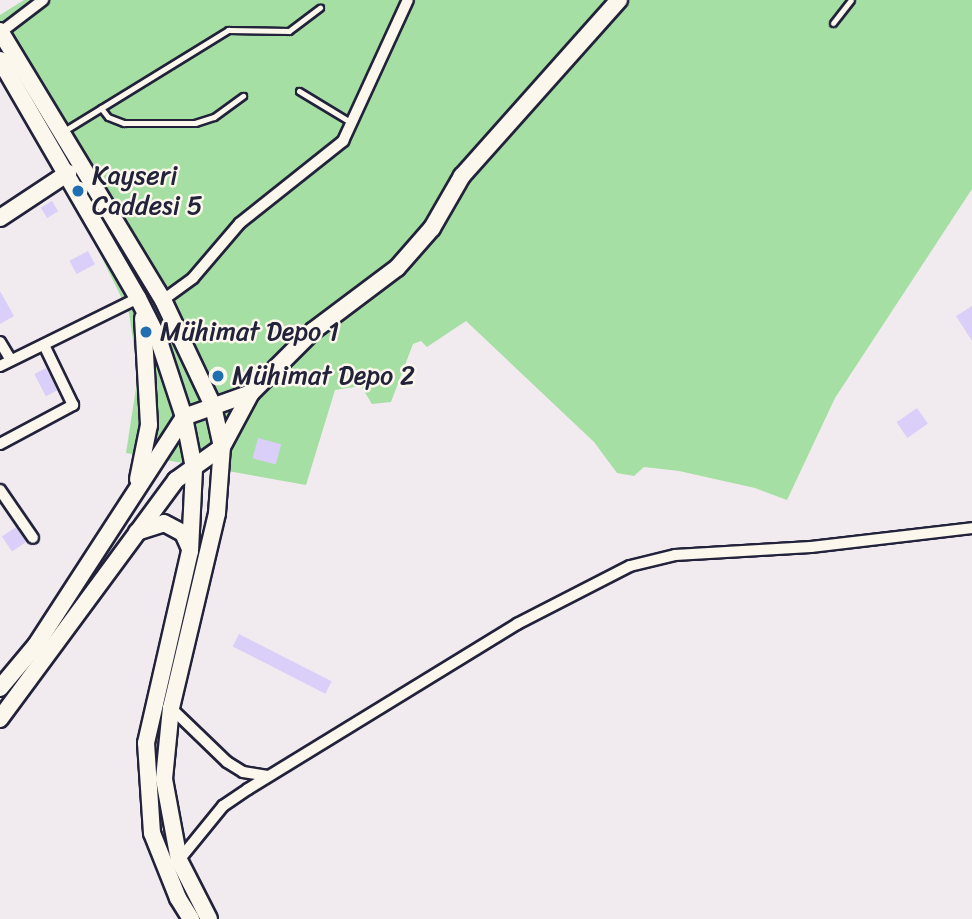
<!DOCTYPE html>
<html>
<head>
<meta charset="utf-8">
<style>
	body { margin:0 }
	#map { position:relative; width:972px; height:919px; overflow:hidden; background:#f1ebf0; font-family:Sriracha,sans-serif }
	div>[style] { position:absolute }
	.green>* { inset:0; background:#a6dfa3 }
	.building>* { inset:0; background:#d9cff8; transform-origin:0 0 }
	.roads { filter:drop-shadow(2px 0 #22223b) drop-shadow(-2px 0 #22223b) drop-shadow(0 2px #22223b) drop-shadow(0 -2px #22223b) }
	.lane>* { height:5px; margin:-2.5px; padding:0 2.5px; transform-origin:2.5px; border-radius:2.5px; background:#fbf7ec }
	.street>* { height:10px; margin:-5px; padding:0 5px; transform-origin:5px; border-radius:5px; background:#fbf7ec }
	.secondary>* { height:16px; margin:-8px; padding:0 8px; transform-origin:8px; border-radius:8px; background:#fbf7ec }
	.dots>* { width:19px; height:19px; translate:-50% -50%; box-sizing:border-box; border:4px solid #fbf7ec; border-radius:50% }
	span { translate:-50% -50%; white-space:nowrap; text-align:center; line-height:1.15; -webkit-text-stroke:5px #fbf7ec; paint-order:stroke }
	.poi-label { font-size:26px; color:#22223b }
	.left { translate:0 -50%; text-align:left }
</style>
</head>
<body>
<div id="map">
	<div class="green">
		<div style="clip-path:polygon(24px 0,972px 0,972px 189px,835px 398px,787px 500px,755px 488px,679px 471px,644px 467px,634px 476px,617px 473px,594px 442px,466px 321px,427px 347px,421px 341px,413px 344px,391px 402px,372px 404px,361px 386px,335px 390px,306px 485px,126px 453px,138px 375px,129px 313px,78px 209px,0 77px,0 15px)"></div>
	</div>
	<div class="building">
		<div style="left:52px;top:201px;width:12px;height:13px;rotate:59deg"></div>
		<div style="left:88px;top:251px;width:15px;height:21px;rotate:62deg"></div>
		<div style="clip-path:polygon(0 291px,14px 316px,0 324px)"></div>
		<div style="clip-path:polygon(972px 306px,972px 341px,956px 316px)"></div>
		<div style="left:46px;top:368px;width:25px;height:13px;rotate:63deg"></div>
		<div style="left:917px;top:408px;width:19px;height:25px;rotate:55deg"></div>
		<div style="left:258px;top:438px;width:24px;height:21px;rotate:15deg"></div>
		<div style="left:16px;top:527px;width:18px;height:17px;rotate:56deg"></div>
		<div style="left:239px;top:634px;width:104px;height:14px;rotate:27deg"></div>
	</div>
	<div class="roads">
		<div class="lane">
			<div style="left:833px;top:23px;width:29px;rotate:-52deg"></div>
			<div style="left:299px;top:91px;width:62px;rotate:31.1deg"></div>
			<div style="left:101px;top:108px;width:11px;rotate:52deg"></div>
			<div style="left:108px;top:117px;width:17px;rotate:21deg"></div>
			<div style="left:124px;top:123px;width:71px"></div>
			<div style="left:195px;top:123px;width:20px;rotate:-18deg"></div>
			<div style="left:214px;top:117px;width:36px;rotate:-36deg"></div>
			<div style="left:64px;top:131px;width:193px;rotate:-31.6deg"></div>
			<div style="left:228px;top:30px;width:61px;rotate:0.9deg"></div>
			<div style="left:289px;top:31px;width:39px;rotate:-37deg"></div>
		</div>
		<div class="street">
			<div style="left:1px;top:32px;width:53px;rotate:-37.3deg"></div>
			<div style="left:163px;top:300px;width:37px;rotate:-36deg"></div>
			<div style="left:193px;top:278px;width:72px;rotate:-49.5deg"></div>
			<div style="left:240px;top:223px;width:132px;rotate:-38.5deg"></div>
			<div style="left:343px;top:141px;width:155px;rotate:-65.3deg"></div>
			<div style="left:0;top:342px;width:21px;rotate:59deg"></div>
			<div style="left:0;top:366px;width:154px;rotate:-26.2deg"></div>
			<div style="left:0;top:444px;width:83px;rotate:-28.1deg"></div>
			<div style="left:73px;top:405px;width:67px;rotate:-115.8deg"></div>
			<div style="left:0;top:490px;width:58px;rotate:55.5deg"></div>
			<div style="left:171px;top:708px;width:78px;rotate:44deg"></div>
			<div style="left:227px;top:762px;width:19px;rotate:32deg"></div>
			<div style="left:243px;top:772px;width:25px;rotate:9deg"></div>
			<div style="left:179px;top:860px;width:70px;rotate:-50.8deg"></div>
			<div style="left:223px;top:806px;width:30px;rotate:-34deg"></div>
			<div style="left:248px;top:789px;width:316px;rotate:-31.5deg"></div>
			<div style="left:517px;top:624px;width:127px;rotate:-27.2deg"></div>
			<div style="left:630px;top:566px;width:46px;rotate:-13.7deg"></div>
			<div style="left:675px;top:555px;width:136px;rotate:-3.4deg"></div>
			<div style="left:811px;top:547px;width:162px;rotate:-6.7deg"></div>
		</div>
		<div class="secondary">
			<div style="left:0;top:31px;width:315px;rotate:58.8deg"></div>
			<div style="left:163px;top:300px;width:117px;rotate:64.7deg"></div>
			<div style="left:213px;top:406px;width:42px;rotate:77.6deg"></div>
			<div style="left:222px;top:447px;width:57px;rotate:144.3deg"></div>
			<div style="left:176px;top:480px;width:297px;rotate:126.4deg"></div>
			<div style="left:0;top:60px;width:275px;rotate:59.9deg"></div>
			<div style="left:138px;top:298px;width:45px;rotate:63.4deg"></div>
			<div style="left:158px;top:338px;width:83px;rotate:71.8deg"></div>
			<div style="left:184px;top:417px;width:272px;rotate:123deg"></div>
			<div style="left:36px;top:645px;width:56px;rotate:129.9deg"></div>
			<div style="left:0;top:218px;width:82px;rotate:-33.5deg"></div>
			<div style="left:138px;top:479px;width:55px;rotate:-78.5deg"></div>
			<div style="left:149px;top:425px;width:107px;rotate:-93.2deg"></div>
			<div style="left:137px;top:532px;width:28px;rotate:-18deg"></div>
			<div style="left:164px;top:523px;width:21px;rotate:28deg"></div>
			<div style="left:183px;top:533px;width:17px;rotate:66deg"></div>
			<div style="left:191px;top:919px;width:25px;rotate:-122deg"></div>
			<div style="left:178px;top:898px;width:70px;rotate:-111.8deg"></div>
			<div style="left:152px;top:833px;width:90px;rotate:-93.8deg"></div>
			<div style="left:146px;top:743px;width:197px;rotate:-77.1deg"></div>
			<div style="left:190px;top:551px;width:83px;rotate:-87.2deg"></div>
			<div style="left:194px;top:468px;width:52px;rotate:-101.1deg"></div>
			<div style="left:184px;top:417px;width:71px;rotate:-19.7deg"></div>
			<div style="left:209px;top:919px;width:66px;rotate:-117deg"></div>
			<div style="left:179px;top:860px;width:82px;rotate:-100.5deg"></div>
			<div style="left:164px;top:779px;width:71px;rotate:-84.4deg"></div>
			<div style="left:171px;top:708px;width:200px;rotate:-76.7deg"></div>
			<div style="left:217px;top:513px;width:66px;rotate:-85.7deg"></div>
			<div style="left:222px;top:447px;width:61px;rotate:-61.8deg"></div>
			<div style="left:251px;top:393px;width:88px;rotate:-45deg"></div>
			<div style="left:313px;top:331px;width:105px;rotate:-36.9deg"></div>
			<div style="left:397px;top:268px;width:53px;rotate:-48.8deg"></div>
			<div style="left:432px;top:228px;width:60px;rotate:-60deg"></div>
			<div style="left:462px;top:176px;width:236px;rotate:-48.3deg"></div>
		</div>
	</div>
	<div class="dots">
		<div style="left:78px;top:191px;background:#1f6fb2"></div>
		<div style="left:146px;top:332px;background:#1f6fb2"></div>
		<div style="left:218px;top:376px;background:#1f6fb2"></div>
	</div>
	<div class="poi-label">
		<span class="left" style="left:92px;top:191px">Kayseri<br>Caddesi 5</span>
		<span class="left" style="left:160px;top:332px">Mühimat Depo 1</span>
		<span class="left" style="left:232px;top:376px">Mühimat Depo 2</span>
	</div>
</div>
</body>
</html>
